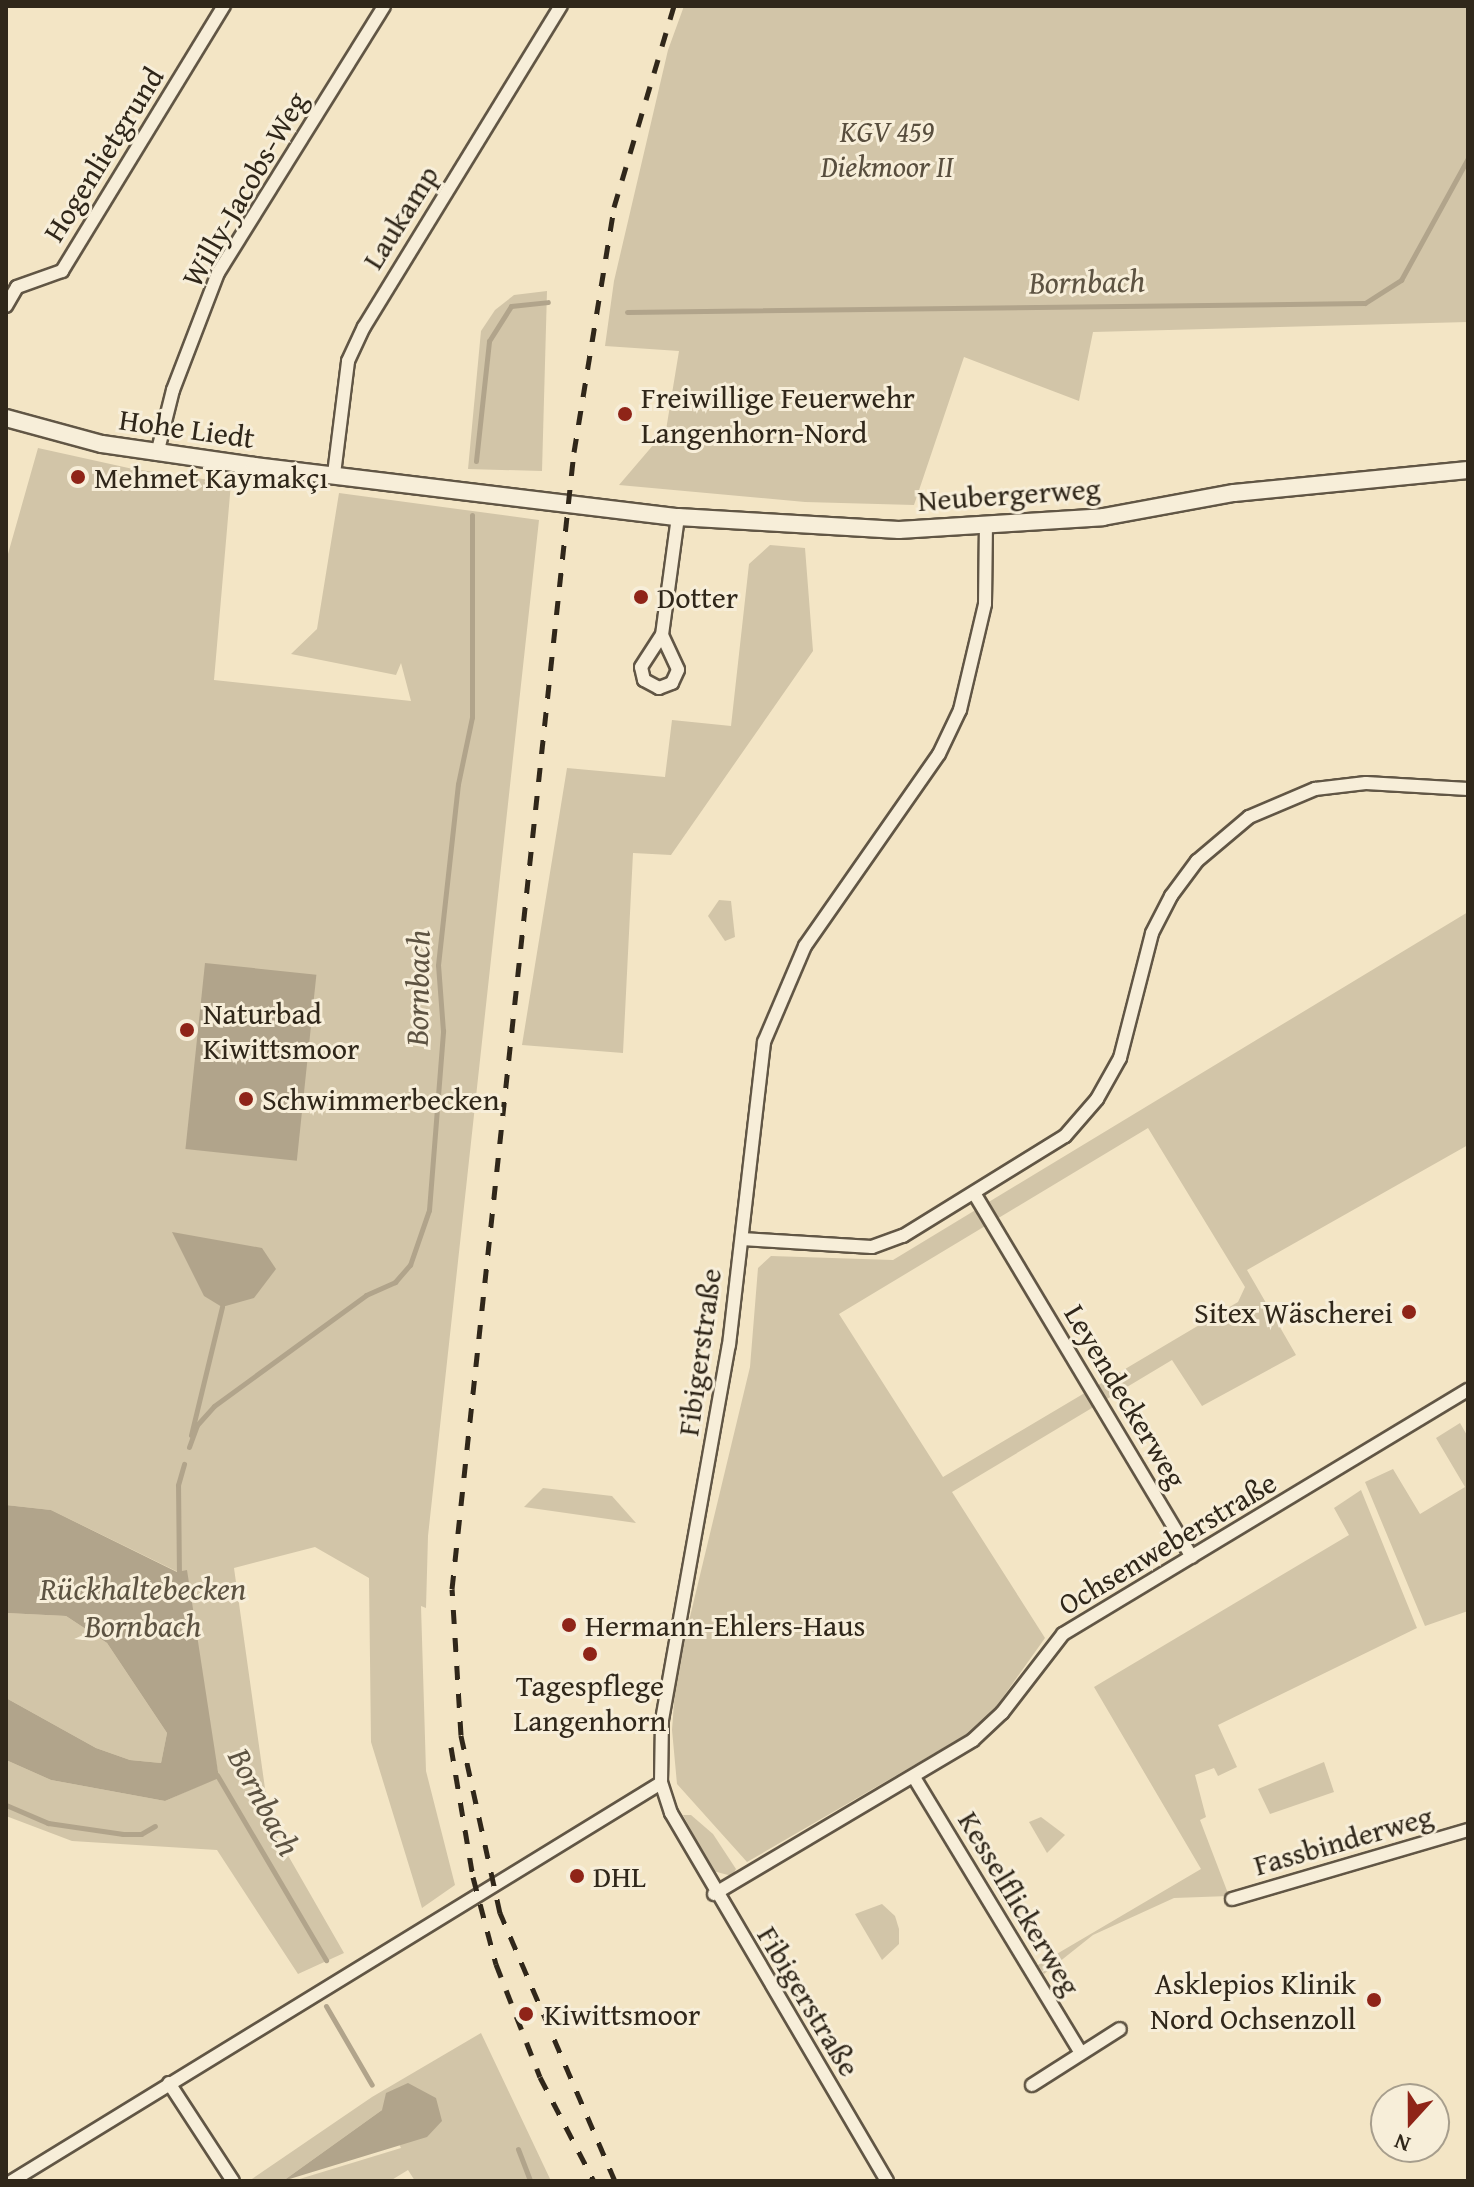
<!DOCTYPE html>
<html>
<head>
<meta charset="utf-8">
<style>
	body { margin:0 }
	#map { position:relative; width:1474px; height:2187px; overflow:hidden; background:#f3e5c5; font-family:"Gentium Book Plus",serif }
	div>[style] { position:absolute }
	.green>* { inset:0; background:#d2c5a8 }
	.water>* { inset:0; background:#b1a48b; transform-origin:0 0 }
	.stream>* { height:5px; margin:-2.5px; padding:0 2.5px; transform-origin:2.5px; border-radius:2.5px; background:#b1a48b }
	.roads { filter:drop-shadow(2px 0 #615645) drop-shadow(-2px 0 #615645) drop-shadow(0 2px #615645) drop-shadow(0 -2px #615645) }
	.street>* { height:12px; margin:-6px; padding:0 6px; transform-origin:6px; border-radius:6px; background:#f7eed9 }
	.secondary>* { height:16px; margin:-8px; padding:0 8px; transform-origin:8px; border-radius:8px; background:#f7eed9 }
	.rail>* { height:5px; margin-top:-2.5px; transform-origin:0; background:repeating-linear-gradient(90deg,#30271a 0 14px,transparent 0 28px) }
	.dots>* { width:22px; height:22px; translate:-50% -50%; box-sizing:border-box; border:4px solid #f7eed9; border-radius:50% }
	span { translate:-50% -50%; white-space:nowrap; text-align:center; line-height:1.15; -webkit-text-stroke:6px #f7eed9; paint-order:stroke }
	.park-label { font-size:30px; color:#584e3e; font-style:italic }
	.street-label { font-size:30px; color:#30271a }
	.poi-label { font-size:30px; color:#30271a }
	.left { translate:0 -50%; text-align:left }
	.right { translate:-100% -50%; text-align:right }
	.water-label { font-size:32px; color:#5d5342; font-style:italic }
	.frame { position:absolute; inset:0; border:8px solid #30271a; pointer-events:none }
	.north { position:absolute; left:1370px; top:2083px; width:80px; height:80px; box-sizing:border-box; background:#f7eed9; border:2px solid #a79e8d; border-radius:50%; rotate:201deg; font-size:22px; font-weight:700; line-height:32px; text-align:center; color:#30271a }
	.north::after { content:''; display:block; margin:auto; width:28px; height:36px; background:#8f2418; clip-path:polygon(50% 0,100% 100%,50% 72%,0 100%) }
</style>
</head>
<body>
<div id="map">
	<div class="green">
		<div style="clip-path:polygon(684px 6px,1468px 6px,1468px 322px,1093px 332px,1079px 401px,964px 357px,914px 505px,805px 502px,619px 485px,666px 430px,679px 351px,605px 346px,614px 281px,668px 50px)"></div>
		<div style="clip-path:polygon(547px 291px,542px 471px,468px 469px,481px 331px,495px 310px,514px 295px)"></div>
		<div style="clip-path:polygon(38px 448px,133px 469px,231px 483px,214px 680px,411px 701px,401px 663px,396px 675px,291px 654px,317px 629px,339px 493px,539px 520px,428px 1536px,426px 1608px,421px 1606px,426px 1771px,455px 1885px,422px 1908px,371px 1742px,369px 1578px,315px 1547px,234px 1568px,270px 1824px,344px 1953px,298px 1974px,217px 1850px,72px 1841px,6px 1816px,6px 1760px,51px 1780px,165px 1801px,219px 1777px,178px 1572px,51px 1510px,6px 1505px,6px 561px)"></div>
		<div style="clip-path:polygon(770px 545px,805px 548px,813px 651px,671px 855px,633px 853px,623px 1053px,522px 1045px,567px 768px,665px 777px,672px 720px,731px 726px,749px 564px)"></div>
		<div style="clip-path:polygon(719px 900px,731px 901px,735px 937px,725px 941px,708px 916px)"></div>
		<div style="clip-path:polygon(evenodd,1468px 912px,1468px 1145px,1247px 1270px,1296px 1355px,1202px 1406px,1172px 1360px,952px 1492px,1045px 1638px,983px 1725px,747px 1862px,677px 1784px,672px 1730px,676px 1675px,750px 1367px,758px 1268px,771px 1256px,893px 1260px,1468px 912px,1148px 1128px,1245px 1287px,1238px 1302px,943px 1477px,839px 1314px,1148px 1128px)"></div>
		<div style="clip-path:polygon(1460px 1423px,1468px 1437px,1468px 1611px,1425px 1626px,1365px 1482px,1393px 1469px,1420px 1514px,1465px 1487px,1436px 1438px)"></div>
		<div style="clip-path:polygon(543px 1488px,612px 1496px,636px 1523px,524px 1507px)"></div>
		<div style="clip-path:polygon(1361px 1490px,1417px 1628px,1218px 1725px,1237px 1767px,1218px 1776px,1214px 1768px,1195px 1775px,1206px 1817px,1200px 1820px,1229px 1896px,1174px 1898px,1093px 1935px,1044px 1974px,1038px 1965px,1201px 1869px,1094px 1687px,1349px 1535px,1334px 1508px)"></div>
		<div style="clip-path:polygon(6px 1613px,66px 1616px,107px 1643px,167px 1733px,161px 1763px,130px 1760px,96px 1748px,6px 1698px)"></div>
		<div style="clip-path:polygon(1324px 1762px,1334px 1792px,1270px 1814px,1258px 1789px)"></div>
		<div style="clip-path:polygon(683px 1815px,691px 1815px,713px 1834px,736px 1869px,732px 1876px,713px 1871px)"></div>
		<div style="clip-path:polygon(1041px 1817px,1065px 1835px,1047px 1853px,1029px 1822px)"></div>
		<div style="clip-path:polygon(882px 1904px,895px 1916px,899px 1929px,899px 1944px,882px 1960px,855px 1914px)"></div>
		<div style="clip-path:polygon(481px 2033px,551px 2181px,415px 2181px,408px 2170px,390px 2181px,293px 2181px,401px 2148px,382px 2110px,283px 2181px,249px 2181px,372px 2097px)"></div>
	</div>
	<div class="water">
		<div style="left:205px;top:963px;width:112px;height:187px;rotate:6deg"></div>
		<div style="clip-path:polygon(172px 1232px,262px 1248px,276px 1269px,254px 1298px,222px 1307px,204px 1296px)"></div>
		<div style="clip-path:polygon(6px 1505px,51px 1510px,177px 1572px,187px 1570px,219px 1778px,165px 1801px,51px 1780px,6px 1760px,6px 1698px,96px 1748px,130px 1760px,161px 1763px,167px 1733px,107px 1643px,66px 1616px,6px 1613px)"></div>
		<div style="clip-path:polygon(408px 2083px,436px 2098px,442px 2121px,427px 2137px,283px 2181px,382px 2110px,386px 2093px)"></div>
	</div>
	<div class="stream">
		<div style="left:627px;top:312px;width:738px;rotate:-0.7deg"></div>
		<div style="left:1365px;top:303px;width:43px;rotate:-32.6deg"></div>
		<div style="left:1401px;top:280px;width:139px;rotate:-61.2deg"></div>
		<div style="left:476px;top:461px;width:121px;rotate:-83.8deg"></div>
		<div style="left:489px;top:341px;width:41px;rotate:-57.8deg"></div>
		<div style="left:511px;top:306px;width:37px;rotate:-6deg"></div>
		<div style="left:191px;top:1435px;width:132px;rotate:-76.4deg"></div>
		<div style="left:189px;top:1447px;width:23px;rotate:-70deg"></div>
		<div style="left:197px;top:1425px;width:25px;rotate:-48deg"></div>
		<div style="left:214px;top:1406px;width:188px;rotate:-36.1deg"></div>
		<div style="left:366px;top:1295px;width:32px;rotate:-24deg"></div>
		<div style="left:395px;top:1282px;width:23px;rotate:-49deg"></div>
		<div style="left:410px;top:1265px;width:58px;rotate:-70.9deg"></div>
		<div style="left:429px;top:1210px;width:180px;rotate:-85.5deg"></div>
		<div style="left:443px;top:1031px;width:66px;rotate:-94.3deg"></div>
		<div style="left:438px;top:965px;width:182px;rotate:-83.7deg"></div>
		<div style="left:458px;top:784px;width:68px;rotate:-78.2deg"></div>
		<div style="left:472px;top:717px;width:202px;rotate:-90deg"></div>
		<div style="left:179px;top:1577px;width:92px;rotate:-90.6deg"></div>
		<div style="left:178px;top:1485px;width:22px;rotate:-74deg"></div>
		<div style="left:217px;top:1775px;width:215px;rotate:59.5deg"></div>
		<div style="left:6px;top:1805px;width:46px;rotate:23.2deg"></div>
		<div style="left:48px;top:1823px;width:76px;rotate:8.3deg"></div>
		<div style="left:123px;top:1834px;width:18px"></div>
		<div style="left:141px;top:1834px;width:16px;rotate:-30deg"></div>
		<div style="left:326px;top:2006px;width:91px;rotate:59.8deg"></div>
		<div style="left:518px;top:2149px;width:34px;rotate:69deg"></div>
	</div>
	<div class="roads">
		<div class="street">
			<div style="left:6px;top:306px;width:22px;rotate:-60deg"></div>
			<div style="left:17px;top:287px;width:48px;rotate:-19.6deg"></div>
			<div style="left:62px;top:271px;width:311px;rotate:-58.6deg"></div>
			<div style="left:157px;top:454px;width:66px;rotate:-76deg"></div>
			<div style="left:173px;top:390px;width:125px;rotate:-69deg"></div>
			<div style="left:218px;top:273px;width:314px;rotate:-58.1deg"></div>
			<div style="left:334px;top:474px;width:114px;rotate:-82.9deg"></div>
			<div style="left:348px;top:361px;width:38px;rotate:-65deg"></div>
			<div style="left:364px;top:327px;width:377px;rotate:-58.5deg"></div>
			<div style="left:662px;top:635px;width:38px;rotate:65deg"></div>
			<div style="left:678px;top:670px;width:14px;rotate:115deg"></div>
			<div style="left:672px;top:683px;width:14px;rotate:159deg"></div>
			<div style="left:659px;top:688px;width:17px;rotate:-152deg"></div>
			<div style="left:644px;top:680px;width:13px;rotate:-103deg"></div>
			<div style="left:641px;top:667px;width:38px;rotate:-57deg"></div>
			<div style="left:662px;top:635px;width:119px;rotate:-82.3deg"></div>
			<div style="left:974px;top:1193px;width:424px;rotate:59.1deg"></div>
			<div style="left:742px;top:1239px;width:130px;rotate:3.5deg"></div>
			<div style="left:872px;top:1247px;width:33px;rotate:-20deg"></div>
			<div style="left:903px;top:1236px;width:190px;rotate:-31.7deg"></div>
			<div style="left:1065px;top:1136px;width:49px;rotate:-49.1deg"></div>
			<div style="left:1097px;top:1099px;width:47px;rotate:-60.7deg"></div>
			<div style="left:1120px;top:1058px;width:129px;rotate:-75.6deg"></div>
			<div style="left:1152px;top:933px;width:42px;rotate:-62.8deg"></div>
			<div style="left:1171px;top:896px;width:44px;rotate:-53.4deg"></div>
			<div style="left:1197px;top:861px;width:68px;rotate:-40.2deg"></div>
			<div style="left:1249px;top:817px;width:72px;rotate:-23deg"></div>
			<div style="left:1315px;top:789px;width:51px;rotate:-6.7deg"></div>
			<div style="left:1366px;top:783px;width:102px;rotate:3.4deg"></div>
			<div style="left:915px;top:1779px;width:320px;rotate:58.8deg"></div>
			<div style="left:714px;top:1894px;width:301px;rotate:-30.7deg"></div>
			<div style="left:973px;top:1740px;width:40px;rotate:-43deg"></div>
			<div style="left:1002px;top:1713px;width:100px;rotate:-52.3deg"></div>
			<div style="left:1063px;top:1634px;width:473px;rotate:-31.1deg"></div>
			<div style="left:1232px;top:1899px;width:246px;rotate:-16.3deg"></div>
			<div style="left:169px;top:2083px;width:117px;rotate:56.9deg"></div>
			<div style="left:1032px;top:2085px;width:104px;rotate:-32.5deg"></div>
			<div style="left:12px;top:2181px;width:761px;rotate:-31.52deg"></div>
			<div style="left:887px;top:2181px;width:427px;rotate:-120.4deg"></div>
			<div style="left:671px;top:1813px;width:32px;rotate:-108deg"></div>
			<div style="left:661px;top:1783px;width:63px;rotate:-89.1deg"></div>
			<div style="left:662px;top:1720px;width:381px;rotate:-79.9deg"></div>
			<div style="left:729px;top:1345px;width:305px;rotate:-83.4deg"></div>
			<div style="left:764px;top:1042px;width:104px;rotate:-66.9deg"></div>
			<div style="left:805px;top:946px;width:234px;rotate:-55.1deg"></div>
			<div style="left:939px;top:754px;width:49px;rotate:-64.5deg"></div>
			<div style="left:960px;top:710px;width:109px;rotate:-76.7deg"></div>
			<div style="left:985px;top:604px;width:77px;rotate:-89.3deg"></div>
		</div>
		<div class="secondary">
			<div style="left:6px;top:418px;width:99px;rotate:15.2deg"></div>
			<div style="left:102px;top:444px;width:154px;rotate:8.2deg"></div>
			<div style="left:254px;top:466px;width:427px;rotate:6.9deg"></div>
			<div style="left:678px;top:517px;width:221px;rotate:3.4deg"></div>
			<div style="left:899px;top:530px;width:204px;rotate:-3.6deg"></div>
			<div style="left:1103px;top:517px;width:133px;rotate:-10.4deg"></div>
			<div style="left:1234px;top:493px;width:235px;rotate:-5.6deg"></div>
		</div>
	</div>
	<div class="rail">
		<div style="left:451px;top:1747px;width:132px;rotate:80.4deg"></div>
		<div style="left:473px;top:1877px;width:90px;rotate:75.2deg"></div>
		<div style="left:496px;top:1964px;width:121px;rotate:68.7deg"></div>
		<div style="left:540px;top:2077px;width:117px;rotate:62.6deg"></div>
		<div style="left:615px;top:2181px;width:292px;rotate:-113.2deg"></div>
		<div style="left:500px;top:1913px;width:182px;rotate:-102.4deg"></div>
		<div style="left:461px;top:1735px;width:146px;rotate:-93.5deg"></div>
		<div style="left:452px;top:1589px;width:1144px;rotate:-83.88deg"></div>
		<div style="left:574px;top:452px;width:248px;rotate:-80.7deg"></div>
		<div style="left:614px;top:207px;width:210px;rotate:-73.4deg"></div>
	</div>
	<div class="dots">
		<div style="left:625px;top:414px;background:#8f2418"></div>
		<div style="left:78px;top:477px;background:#8f2418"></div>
		<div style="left:641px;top:597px;background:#8f2418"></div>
		<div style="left:187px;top:1030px;background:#8f2418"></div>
		<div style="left:246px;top:1099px;background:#8f2418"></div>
		<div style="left:1409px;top:1312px;background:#8f2418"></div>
		<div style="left:569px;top:1625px;background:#8f2418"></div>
		<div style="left:590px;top:1654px;background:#8f2418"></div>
		<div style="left:577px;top:1876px;background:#8f2418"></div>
		<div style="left:1374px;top:2000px;background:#8f2418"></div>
		<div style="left:526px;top:2014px;background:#8f2418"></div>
	</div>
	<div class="park-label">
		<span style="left:887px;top:148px">KGV 459<br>Diekmoor II</span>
	</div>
	<div class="street-label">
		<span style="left:103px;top:154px;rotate:-58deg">Hogenlietgrund</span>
		<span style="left:244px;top:189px;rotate:-60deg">Willy-Jacobs-Weg</span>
		<span style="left:400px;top:217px;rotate:-58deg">Laukamp</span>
		<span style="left:187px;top:428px;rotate:8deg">Hohe Liedt</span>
		<span style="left:1009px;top:494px;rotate:-4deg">Neubergerweg</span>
		<span style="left:699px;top:1352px;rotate:-82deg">Fibigerstraße</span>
		<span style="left:1126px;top:1396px;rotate:59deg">Leyendeckerweg</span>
		<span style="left:1167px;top:1543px;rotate:-31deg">Ochsenweberstraße</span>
		<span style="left:1343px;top:1840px;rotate:-16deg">Fassbinderweg</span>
		<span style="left:1020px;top:1903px;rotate:59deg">Kesselflickerweg</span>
		<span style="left:809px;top:2001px;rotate:59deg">Fibigerstraße</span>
	</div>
	<div class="poi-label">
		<span class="left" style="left:641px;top:414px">Freiwillige Feuerwehr<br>Langenhorn-Nord</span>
		<span class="left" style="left:94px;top:477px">Mehmet Kaymakçı</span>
		<span class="left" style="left:657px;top:597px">Dotter</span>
		<span class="left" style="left:203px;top:1030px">Naturbad<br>Kiwittsmoor</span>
		<span class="left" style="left:262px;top:1099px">Schwimmerbecken</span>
		<span class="right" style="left:1393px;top:1312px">Sitex Wäscherei</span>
		<span class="left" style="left:585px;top:1625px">Hermann-Ehlers-Haus</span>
		<span style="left:590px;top:1702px">Tagespflege<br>Langenhorn</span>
		<span class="left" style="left:593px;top:1876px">DHL</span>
		<span class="right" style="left:1356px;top:2000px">Asklepios Klinik<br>Nord Ochsenzoll</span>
		<span class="left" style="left:544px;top:2014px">Kiwittsmoor</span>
	</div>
	<div class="water-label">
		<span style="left:1087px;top:282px;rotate:-1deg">Bornbach</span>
		<span style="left:418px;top:988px;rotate:-89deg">Bornbach</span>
		<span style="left:143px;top:1608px">Rückhaltebecken<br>Bornbach</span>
		<span style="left:264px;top:1802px;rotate:62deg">Bornbach</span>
	</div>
	<div class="frame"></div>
	<div class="north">N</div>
</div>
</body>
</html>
